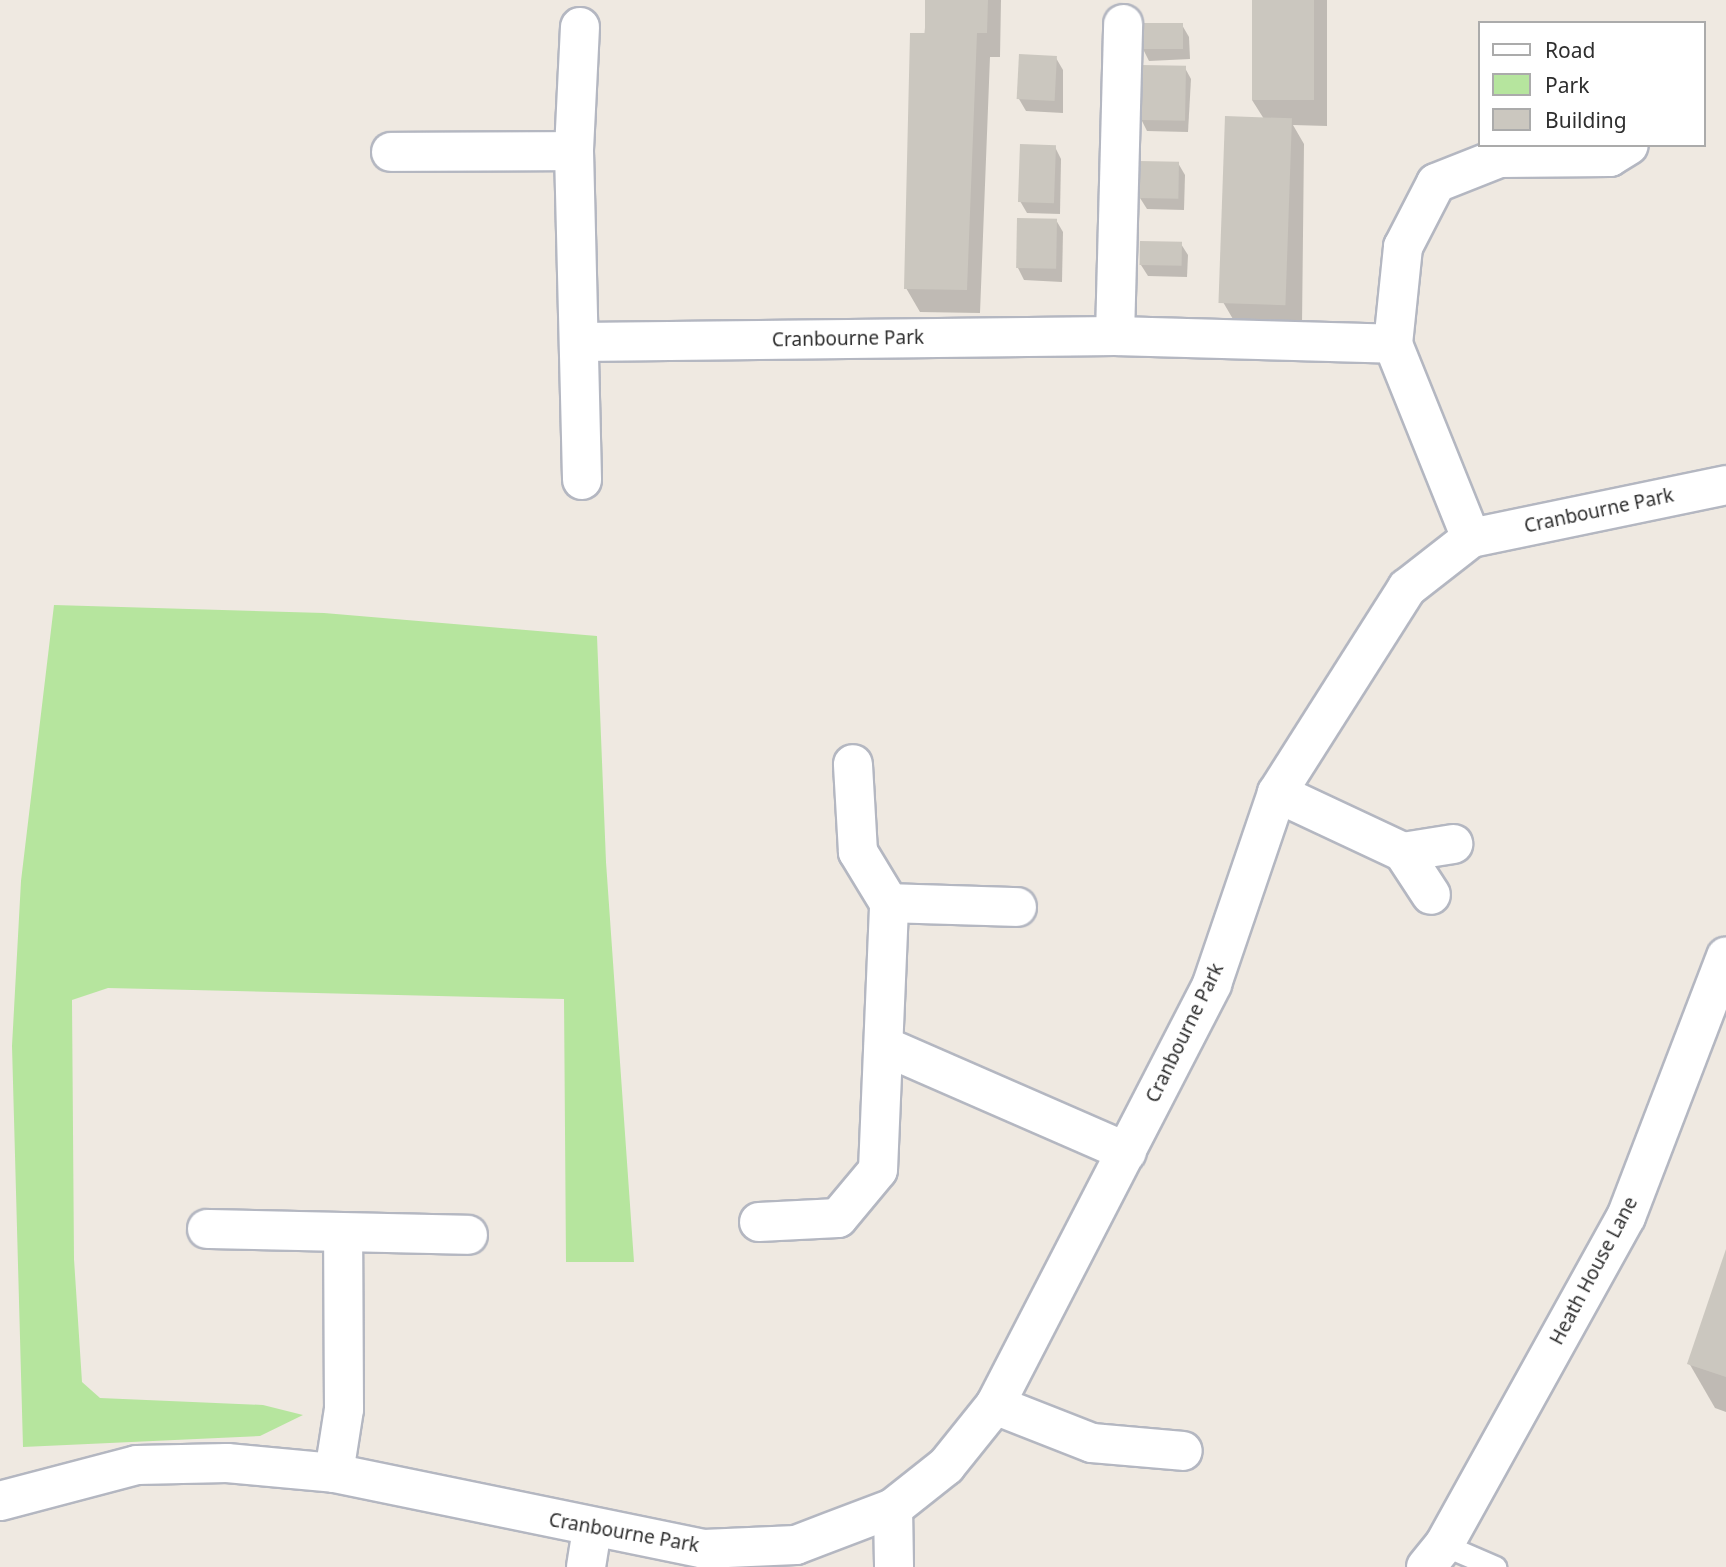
<!DOCTYPE html>
<html>
<head>
<meta charset="utf-8">
<style>
	body { margin:0 }
	#map { position:relative; width:1726px; height:1567px; overflow:hidden; background:#efe9e1; font-family:"Noto Sans",sans-serif }
	div>[style] { position:absolute }
	.green>* { inset:0; background:#b6e59e }
	.shadow>* { inset:0; background:#0003 }
	.building>* { inset:0; background:#cbc7bf; transform-origin:0 0 }
	.roads { filter:drop-shadow(2px 0 #b4b7c1) drop-shadow(-2px 0 #b4b7c1) drop-shadow(0 2px #b4b7c1) drop-shadow(0 -2px #b4b7c1) }
	.service>* { height:21px; margin:-10.5px; padding:0 10.5px; transform-origin:10.5px; border-radius:10.5px; background:#fff }
	.minor>* { height:38px; margin:-19px; padding:0 19px; transform-origin:19px; border-radius:19px; background:#fff }
	.tertiary>* { height:38px; margin:-19px; padding:0 19px; transform-origin:19px; border-radius:19px; background:#fff }
	span { translate:-50% -50%; white-space:nowrap; text-align:center; line-height:1.15; -webkit-text-stroke:5px #fff; paint-order:stroke }
	.street-label { font-size:19px; color:#2e2e2e }
	.legend { position:absolute; left:1478px; top:21px; width:228px; height:126px; box-sizing:border-box; background:#fff; border:2px solid #ababab; margin:0; padding:9px 12px; list-style:none; font-size:21px; color:#2e2e2e }
	.legend li { display:flex; align-items:center; gap:14px; height:35px }
	.legend b { width:35px; border:2px solid #ababab }
</style>
</head>
<body>
<div id="map">
	<div class="green">
		<div style="clip-path:polygon(54px 605px,324px 613px,597px 636px,606px 862px,634px 1262px,566px 1262px,564px 999px,108px 988px,72px 1000px,74px 1259px,82px 1382px,100px 1398px,263px 1405px,303px 1415px,260px 1436px,23px 1447px,12px 1046px,21px 881px)"></div>
	</div>
	<div class="shadow">
		<div style="clip-path:polygon(927px 0,1001px 0,1000px 57px,990px 57px,980px 313px,920px 312px,906px 288px)"></div>
		<div style="clip-path:polygon(1254px 0,1327px 0,1327px 126px,1293px 125px,1304px 144px,1302px 326px,1237px 326px,1223px 302px,1264px 119px,1252px 100px)"></div>
		<div style="clip-path:polygon(1143px 25px,1182px 25px,1189px 37px,1190px 59px,1149px 61px,1143px 49px)"></div>
		<div style="clip-path:polygon(1056px 58px,1063px 70px,1063px 113px,1026px 111px,1019px 99px)"></div>
		<div style="clip-path:polygon(1185px 68px,1191px 79px,1188px 132px,1147px 131px,1141px 119px)"></div>
		<div style="clip-path:polygon(1055px 147px,1061px 159px,1060px 214px,1027px 213px,1020px 201px)"></div>
		<div style="clip-path:polygon(1178px 163px,1185px 175px,1184px 210px,1147px 209px,1140px 198px)"></div>
		<div style="clip-path:polygon(1056px 220px,1063px 232px,1062px 282px,1024px 280px,1018px 268px)"></div>
		<div style="clip-path:polygon(1181px 244px,1188px 255px,1187px 277px,1148px 276px,1141px 265px)"></div>
		<div style="clip-path:polygon(1726px 1253px,1726px 1412px,1715px 1408px,1689px 1363px)"></div>
	</div>
	<div class="building">
		<div style="clip-path:polygon(925px 0,988px 0,987px 33px,977px 33px,967px 290px,904px 289px,910px 33px,925px 33px)"></div>
		<div style="left:1252px;top:0;width:62px;height:100px"></div>
		<div style="left:1141px;top:23px;width:42px;height:26px"></div>
		<div style="left:1019px;top:54px;width:38px;height:45px;rotate:3deg"></div>
		<div style="left:1141px;top:65px;width:45px;height:55px;rotate:1deg"></div>
		<div style="left:1225px;top:116px;width:67px;height:187px;rotate:2deg"></div>
		<div style="left:1020px;top:144px;width:36px;height:58px;rotate:2deg"></div>
		<div style="left:1139px;top:161px;width:40px;height:37px;rotate:1deg"></div>
		<div style="left:1017px;top:218px;width:40px;height:50px;rotate:1deg"></div>
		<div style="left:1140px;top:241px;width:42px;height:24px;rotate:1deg"></div>
		<div style="clip-path:polygon(1726px 1249px,1726px 1377px,1687px 1364px)"></div>
	</div>
	<div class="roads">
		<div class="service">
			<div style="left:1444px;top:1545px;width:56px;rotate:23.3deg"></div>
		</div>
		<div class="minor">
			<div style="left:580px;top:27px;width:124px;rotate:92.8deg"></div>
			<div style="left:574px;top:151px;width:329px;rotate:88.6deg"></div>
			<div style="left:391px;top:152px;width:183px;rotate:-0.3deg"></div>
			<div style="left:1115px;top:336px;width:312px;rotate:-88.5deg"></div>
			<div style="left:580px;top:342px;width:535px;rotate:-0.64deg"></div>
			<div style="left:1115px;top:336px;width:278px;rotate:1.6deg"></div>
			<div style="left:1393px;top:344px;width:209px;rotate:68.1deg"></div>
			<div style="left:1393px;top:344px;width:98px;rotate:-84.1deg"></div>
			<div style="left:1403px;top:247px;width:72px;rotate:-62.7deg"></div>
			<div style="left:1436px;top:183px;width:68px;rotate:-21.6deg"></div>
			<div style="left:1499px;top:158px;width:111px;rotate:-0.5deg"></div>
			<div style="left:1610px;top:157px;width:22px;rotate:-32deg"></div>
			<div style="left:1277px;top:793px;width:139px;rotate:25.1deg"></div>
			<div style="left:1403px;top:852px;width:51px;rotate:56.9deg"></div>
			<div style="left:1403px;top:852px;width:51px;rotate:-9.1deg"></div>
			<div style="left:889px;top:903px;width:128px;rotate:1.8deg"></div>
			<div style="left:884px;top:1046px;width:265px;rotate:23.6deg"></div>
			<div style="left:759px;top:1222px;width:79px;rotate:-2.9deg"></div>
			<div style="left:838px;top:1218px;width:62px;rotate:-50.2deg"></div>
			<div style="left:878px;top:1170px;width:267px;rotate:-87.6deg"></div>
			<div style="left:889px;top:903px;width:60px;rotate:-121.3deg"></div>
			<div style="left:858px;top:852px;width:88px;rotate:-93.3deg"></div>
			<div style="left:207px;top:1229px;width:261px;rotate:1.3deg"></div>
			<div style="left:995px;top:1405px;width:104px;rotate:21.4deg"></div>
			<div style="left:1092px;top:1443px;width:91px;rotate:5deg"></div>
			<div style="left:334px;top:1473px;width:65px;rotate:-81.1deg"></div>
			<div style="left:344px;top:1409px;width:175px;rotate:-90.3deg"></div>
			<div style="left:0;top:1501px;width:142px;rotate:-14.7deg"></div>
			<div style="left:137px;top:1465px;width:90px;rotate:-1.3deg"></div>
			<div style="left:227px;top:1463px;width:107px;rotate:5.3deg"></div>
			<div style="left:334px;top:1473px;width:378px;rotate:11.6deg"></div>
			<div style="left:704px;top:1549px;width:92px;rotate:-2.5deg"></div>
			<div style="left:796px;top:1545px;width:104px;rotate:-20.9deg"></div>
			<div style="left:893px;top:1508px;width:68px;rotate:-38.4deg"></div>
			<div style="left:946px;top:1466px;width:78px;rotate:-51.2deg"></div>
			<div style="left:995px;top:1405px;width:474px;rotate:-62.7deg"></div>
			<div style="left:1212px;top:984px;width:202px;rotate:-71.2deg"></div>
			<div style="left:1277px;top:793px;width:243px;rotate:-57.6deg"></div>
			<div style="left:1407px;top:588px;width:81px;rotate:-38deg"></div>
			<div style="left:1471px;top:538px;width:260px;rotate:-11.7deg"></div>
			<div style="left:893px;top:1508px;width:59px;rotate:89deg"></div>
			<div style="left:586px;top:1567px;width:38px;rotate:-81deg"></div>
		</div>
		<div class="tertiary">
			<div style="left:1426px;top:1567px;width:28px;rotate:-51deg"></div>
			<div style="left:1444px;top:1545px;width:375px;rotate:-61deg"></div>
			<div style="left:1626px;top:1217px;width:279px;rotate:-69deg"></div>
		</div>
	</div>
	<div class="street-label">
		<span style="left:848px;top:339px;rotate:-1deg">Cranbourne Park</span>
		<span style="left:1599px;top:511px;rotate:-12deg">Cranbourne Park</span>
		<span style="left:1185px;top:1033px;rotate:-64deg">Cranbourne Park</span>
		<span style="left:1594px;top:1271px;rotate:-62deg">Heath House Lane</span>
		<span style="left:624px;top:1533px;rotate:10deg">Cranbourne Park</span>
	</div>
	<ul class="legend">
	<li><b style="height:9px;background:#fff"></b>Road</li>
	<li><b style="height:19px;background:#b6e59e"></b>Park</li>
	<li><b style="height:19px;background:#cbc7bf"></b>Building</li>
	</ul>
</div>
</body>
</html>
